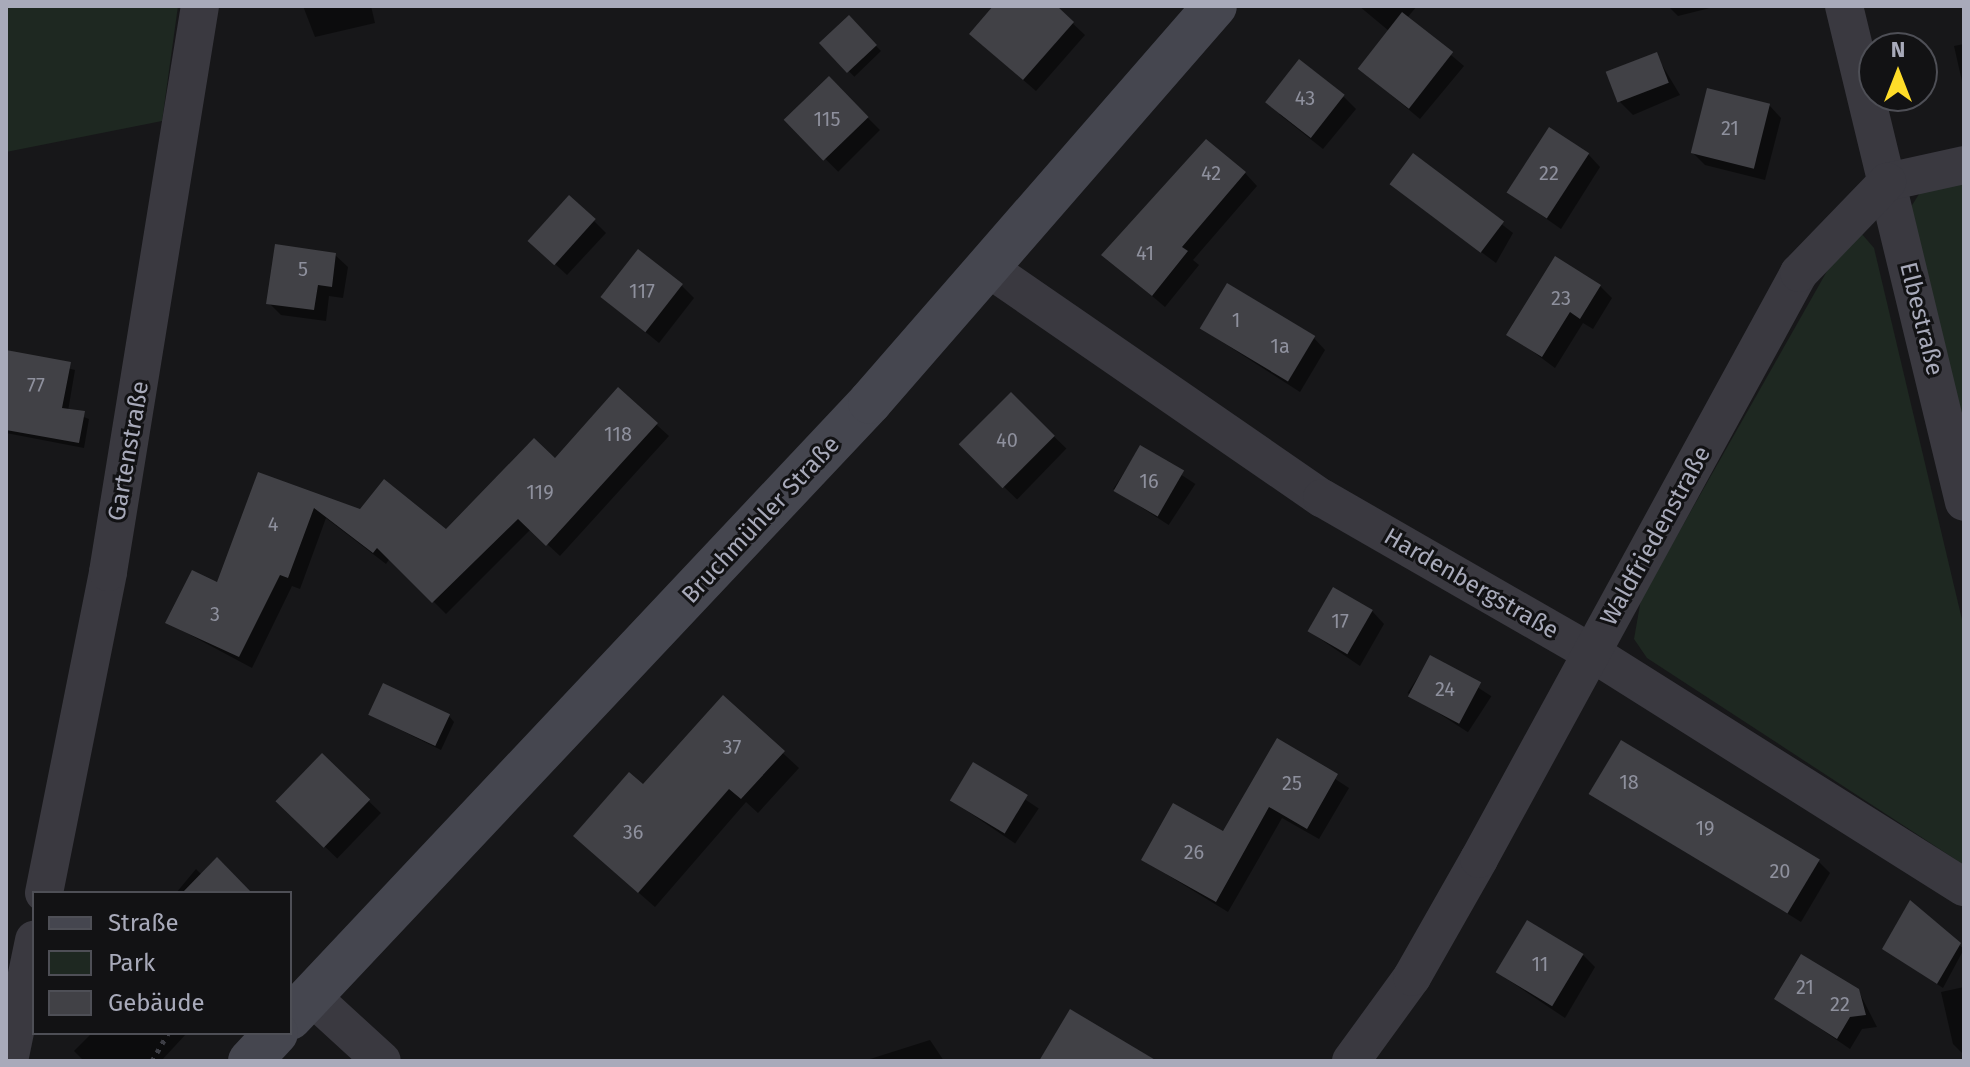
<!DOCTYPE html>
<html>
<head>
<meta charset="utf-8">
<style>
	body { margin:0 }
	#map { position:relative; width:1970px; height:1067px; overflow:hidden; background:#171719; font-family:"Fira Sans",sans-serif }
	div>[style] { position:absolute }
	.green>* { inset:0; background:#1e2821 }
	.shadow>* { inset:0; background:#0007; transform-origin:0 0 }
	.building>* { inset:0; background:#414146; transform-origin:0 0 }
	.path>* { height:5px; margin-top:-2.5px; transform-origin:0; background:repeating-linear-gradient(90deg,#3d3e45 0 4px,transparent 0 10px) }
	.street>* { height:38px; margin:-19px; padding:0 19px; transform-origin:19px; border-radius:19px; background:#3a3940 }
	.secondary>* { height:44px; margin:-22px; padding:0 22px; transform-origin:22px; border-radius:22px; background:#45464f }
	span { translate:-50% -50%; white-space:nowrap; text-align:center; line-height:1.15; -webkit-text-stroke:6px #121214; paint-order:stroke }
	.number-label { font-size:20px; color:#8e909d }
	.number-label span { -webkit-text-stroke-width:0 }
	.street-label { font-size:24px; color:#a8aaba }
	.frame { position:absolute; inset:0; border:8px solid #a8aaba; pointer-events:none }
	.legend { position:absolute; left:32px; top:891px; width:260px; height:144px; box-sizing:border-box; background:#121214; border:2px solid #4e4f56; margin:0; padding:10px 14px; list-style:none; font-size:24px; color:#a8aaba }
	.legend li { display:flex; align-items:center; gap:16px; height:40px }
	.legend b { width:40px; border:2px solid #4e4f56 }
	.north { position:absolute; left:1858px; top:32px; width:80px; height:80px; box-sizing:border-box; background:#121214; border:2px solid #4e4f56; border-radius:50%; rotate:0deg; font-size:22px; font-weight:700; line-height:32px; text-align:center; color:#a8aaba }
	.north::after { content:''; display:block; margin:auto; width:28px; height:36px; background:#ffdd29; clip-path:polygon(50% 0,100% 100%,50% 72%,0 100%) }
</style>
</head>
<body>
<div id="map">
	<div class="green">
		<div style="clip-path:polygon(6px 6px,178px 6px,162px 121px,6px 152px)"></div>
		<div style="clip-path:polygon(1964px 177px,1964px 456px,1909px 210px,1921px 191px)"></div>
		<div style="clip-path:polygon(1861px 233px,1874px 248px,1964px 628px,1964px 865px,1647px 658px,1634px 639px,1641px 599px,1835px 257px)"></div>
	</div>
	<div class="shadow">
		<div style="clip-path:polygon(303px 6px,371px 6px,375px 23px,315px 37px)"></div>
		<div style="clip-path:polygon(996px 6px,1054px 6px,1085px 35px,1036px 91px,984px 46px)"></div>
		<div style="clip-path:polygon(1359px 6px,1417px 6px,1407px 18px,1464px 66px,1420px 119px,1359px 68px,1389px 31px)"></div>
		<div style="clip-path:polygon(1668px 6px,1718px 6px,1678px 16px)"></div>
		<div style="left:849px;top:18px;width:46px;height:37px;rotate:46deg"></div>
		<div style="clip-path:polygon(1964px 44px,1964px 90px,1954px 46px)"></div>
		<div style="clip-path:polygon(1656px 55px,1680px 95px,1633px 115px,1620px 102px)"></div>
		<div style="left:829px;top:79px;width:72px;height:59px;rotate:45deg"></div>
		<div style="clip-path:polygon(1344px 97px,1356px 109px,1323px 149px,1279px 114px)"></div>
		<div style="clip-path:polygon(1769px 105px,1781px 118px,1765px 180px,1705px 165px,1693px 153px)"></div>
		<div style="clip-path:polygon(1588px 154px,1600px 167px,1561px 229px,1510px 193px)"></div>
		<div style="clip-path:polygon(1413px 156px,1513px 233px,1496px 263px,1402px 193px)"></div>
		<div style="clip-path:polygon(1245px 173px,1257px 186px,1193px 260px,1199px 265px,1165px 307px,1104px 255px)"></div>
		<div style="clip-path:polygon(594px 221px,606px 233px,567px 275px,542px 252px)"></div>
		<div style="clip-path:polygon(335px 255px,348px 267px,343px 298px,329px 296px,326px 321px,281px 315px,269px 303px)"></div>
		<div style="clip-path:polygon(682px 286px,694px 298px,659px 343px,604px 298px)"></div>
		<div style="clip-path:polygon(1600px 286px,1612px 298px,1593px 329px,1583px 323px,1555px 368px,1509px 334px)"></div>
		<div style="clip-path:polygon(1202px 329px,1313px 337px,1325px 350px,1300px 392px)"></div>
		<div style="clip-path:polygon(6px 352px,75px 370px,68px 411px,89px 419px,84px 448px,6px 433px)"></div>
		<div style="clip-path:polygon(618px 390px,669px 436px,560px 556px,531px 529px,446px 614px,390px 558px,386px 564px,326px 518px,300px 589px,292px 586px,252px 668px,168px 623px,218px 585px,259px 474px,361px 511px,446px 531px,555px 461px)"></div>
		<div style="left:1011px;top:395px;width:77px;height:71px;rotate:44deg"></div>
		<div style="left:1140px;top:448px;width:66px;height:49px;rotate:33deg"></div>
		<div style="clip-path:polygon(1372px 611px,1384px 624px,1360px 666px,1310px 632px)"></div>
		<div style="left:1431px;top:657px;width:72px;height:43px;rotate:33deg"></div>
		<div style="clip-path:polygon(723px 698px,799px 768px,758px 813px,746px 802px,655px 907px,591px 851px)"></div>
		<div style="clip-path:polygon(370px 715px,449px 716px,454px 722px,441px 750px)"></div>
		<div style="clip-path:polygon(1277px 741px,1349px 788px,1319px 839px,1282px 818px,1228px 912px,1143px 860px,1223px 833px)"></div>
		<div style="left:327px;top:761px;width:75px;height:63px;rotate:44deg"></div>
		<div style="left:974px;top:765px;width:78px;height:42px;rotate:34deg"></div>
		<div style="clip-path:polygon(1591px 793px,1818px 861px,1830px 873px,1801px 922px)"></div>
		<div style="clip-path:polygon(196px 869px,202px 875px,250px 893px,176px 893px)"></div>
		<div style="clip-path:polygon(1911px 904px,1964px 949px,1943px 988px,1884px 949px)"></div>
		<div style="clip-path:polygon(1583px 955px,1595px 967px,1565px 1018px,1498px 973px)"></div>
		<div style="clip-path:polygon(1964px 987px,1964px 1055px,1953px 1044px,1941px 992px)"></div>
		<div style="clip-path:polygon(1858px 990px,1877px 1027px,1862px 1029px,1850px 1049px,1777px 999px)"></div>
		<div style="clip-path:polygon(92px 1033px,187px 1033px,161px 1061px,84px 1061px,74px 1051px)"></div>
		<div style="clip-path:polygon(930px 1040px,944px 1061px,867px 1061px,867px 1060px)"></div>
	</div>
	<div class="building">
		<div style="clip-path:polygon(993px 6px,1057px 6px,1074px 22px,1023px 80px,969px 34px)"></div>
		<div style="left:1402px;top:12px;width:65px;height:72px;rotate:38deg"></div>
		<div style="left:849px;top:15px;width:41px;height:41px;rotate:47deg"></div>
		<div style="left:1657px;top:52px;width:33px;height:55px;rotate:69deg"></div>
		<div style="left:1299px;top:59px;width:58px;height:55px;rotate:38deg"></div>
		<div style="left:829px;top:76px;width:57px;height:63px;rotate:46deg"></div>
		<div style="left:1707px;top:88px;width:65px;height:67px;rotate:14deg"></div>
		<div style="left:1549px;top:127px;width:48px;height:78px;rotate:33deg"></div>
		<div style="clip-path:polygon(1206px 139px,1246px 172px,1182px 247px,1188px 251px,1152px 296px,1101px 255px)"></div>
		<div style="left:1413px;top:153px;width:114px;height:39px;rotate:37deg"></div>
		<div style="left:569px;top:195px;width:36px;height:62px;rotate:42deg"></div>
		<div style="clip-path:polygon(275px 244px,336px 253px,332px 287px,318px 285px,314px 310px,266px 304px)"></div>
		<div style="left:638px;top:249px;width:57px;height:61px;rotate:38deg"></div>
		<div style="clip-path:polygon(1555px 256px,1601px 285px,1580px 319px,1570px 312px,1542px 357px,1506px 335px)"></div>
		<div style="left:1227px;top:283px;width:103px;height:53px;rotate:31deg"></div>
		<div style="clip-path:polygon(6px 350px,71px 362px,62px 408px,85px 411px,79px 443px,6px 430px)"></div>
		<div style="clip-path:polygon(618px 387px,658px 423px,546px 546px,518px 519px,432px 603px,377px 548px,373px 553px,314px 508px,288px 578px,280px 575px,239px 657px,165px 623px,192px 570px,217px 582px,258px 472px,360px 509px,384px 479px,446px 529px,534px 438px,555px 458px)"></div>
		<div style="left:1011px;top:392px;width:62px;height:74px;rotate:45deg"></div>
		<div style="left:1140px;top:445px;width:51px;height:53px;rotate:30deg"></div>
		<div style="left:1333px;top:587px;width:46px;height:51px;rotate:30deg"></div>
		<div style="left:1430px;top:655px;width:58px;height:47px;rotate:28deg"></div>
		<div style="left:383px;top:683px;width:74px;height:35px;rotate:25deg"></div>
		<div style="clip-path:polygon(723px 695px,785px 751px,741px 799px,729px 789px,638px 893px,573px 836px,629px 772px,643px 784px)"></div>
		<div style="clip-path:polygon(1277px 738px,1338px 774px,1307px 829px,1269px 807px,1216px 902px,1141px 860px,1173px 803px,1223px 831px)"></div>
		<div style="left:1621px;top:740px;width:232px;height:63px;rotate:31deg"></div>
		<div style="left:322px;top:753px;width:67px;height:67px;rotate:44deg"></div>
		<div style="left:973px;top:762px;width:64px;height:45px;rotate:31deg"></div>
		<div style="clip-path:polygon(217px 857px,252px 893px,182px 893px)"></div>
		<div style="clip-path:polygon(1910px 900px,1961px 943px,1937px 984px,1882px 949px)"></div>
		<div style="left:1527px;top:920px;width:66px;height:61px;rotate:31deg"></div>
		<div style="clip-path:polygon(1801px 954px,1859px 989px,1866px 1015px,1850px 1017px,1837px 1039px,1774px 999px)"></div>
		<div style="clip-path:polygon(1070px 1009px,1157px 1061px,1039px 1061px)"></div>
	</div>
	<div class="path">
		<div style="left:152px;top:1061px;width:32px;rotate:-60deg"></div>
	</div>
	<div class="street">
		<div style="left:1844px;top:6px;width:510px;rotate:76.4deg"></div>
		<div style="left:1887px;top:182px;width:79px;rotate:-12.4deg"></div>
		<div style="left:988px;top:268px;width:406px;rotate:34.6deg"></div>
		<div style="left:1322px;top:498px;width:311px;rotate:29.9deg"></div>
		<div style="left:1592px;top:653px;width:439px;rotate:32.2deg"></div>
		<div style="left:44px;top:893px;width:327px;rotate:-78.7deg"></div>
		<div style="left:108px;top:572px;width:573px;rotate:-80.77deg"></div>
		<div style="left:311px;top:996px;width:96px;rotate:42.5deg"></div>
		<div style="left:9px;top:1061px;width:124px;rotate:-78.3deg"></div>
		<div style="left:1351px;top:1061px;width:104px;rotate:-54deg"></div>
		<div style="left:1412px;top:977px;width:136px;rotate:-60.4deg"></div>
		<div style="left:1479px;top:859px;width:668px;rotate:-61.36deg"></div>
		<div style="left:1799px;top:273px;width:127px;rotate:-46deg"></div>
	</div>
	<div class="secondary">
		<div style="left:290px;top:1018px;width:846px;rotate:-46.72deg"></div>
		<div style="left:870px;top:402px;width:525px;rotate:-48.94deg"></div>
		<div style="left:250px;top:1061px;width:38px;rotate:-47deg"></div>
	</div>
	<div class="number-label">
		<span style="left:1305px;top:98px">43</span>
		<span style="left:827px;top:119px">115</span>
		<span style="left:1730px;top:128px">21</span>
		<span style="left:1211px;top:173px">42</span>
		<span style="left:1549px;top:173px">22</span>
		<span style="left:1145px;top:253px">41</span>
		<span style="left:303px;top:269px">5</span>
		<span style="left:642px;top:291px">117</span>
		<span style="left:1561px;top:298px">23</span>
		<span style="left:1236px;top:320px">1</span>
		<span style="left:1280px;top:346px">1a</span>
		<span style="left:36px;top:385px">77</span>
		<span style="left:618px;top:434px">118</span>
		<span style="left:1007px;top:440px">40</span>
		<span style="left:1149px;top:481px">16</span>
		<span style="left:540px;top:492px">119</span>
		<span style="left:273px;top:524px">4</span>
		<span style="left:215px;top:614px">3</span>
		<span style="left:1340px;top:621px">17</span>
		<span style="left:1445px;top:689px">24</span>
		<span style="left:732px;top:747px">37</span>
		<span style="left:1629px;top:782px">18</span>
		<span style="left:1292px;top:783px">25</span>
		<span style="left:1705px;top:828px">19</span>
		<span style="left:633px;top:832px">36</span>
		<span style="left:1194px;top:852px">26</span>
		<span style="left:1780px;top:871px">20</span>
		<span style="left:1540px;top:964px">11</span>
		<span style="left:1805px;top:987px">21</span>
		<span style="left:1840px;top:1004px">22</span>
	</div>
	<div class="street-label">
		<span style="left:1921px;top:319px;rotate:76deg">Elbestraße</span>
		<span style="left:129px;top:451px;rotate:-80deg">Gartenstraße</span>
		<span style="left:761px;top:520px;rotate:-47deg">Bruchmühler Straße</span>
		<span style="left:1656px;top:536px;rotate:-61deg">Waldfriedenstraße</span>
		<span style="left:1471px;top:584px;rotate:30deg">Hardenbergstraße</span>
	</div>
	<div class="frame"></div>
	<ul class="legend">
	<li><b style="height:10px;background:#45464f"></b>Straße</li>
	<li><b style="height:22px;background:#1e2821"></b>Park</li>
	<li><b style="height:22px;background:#414146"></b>Gebäude</li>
	</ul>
	<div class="north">N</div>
</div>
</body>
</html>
